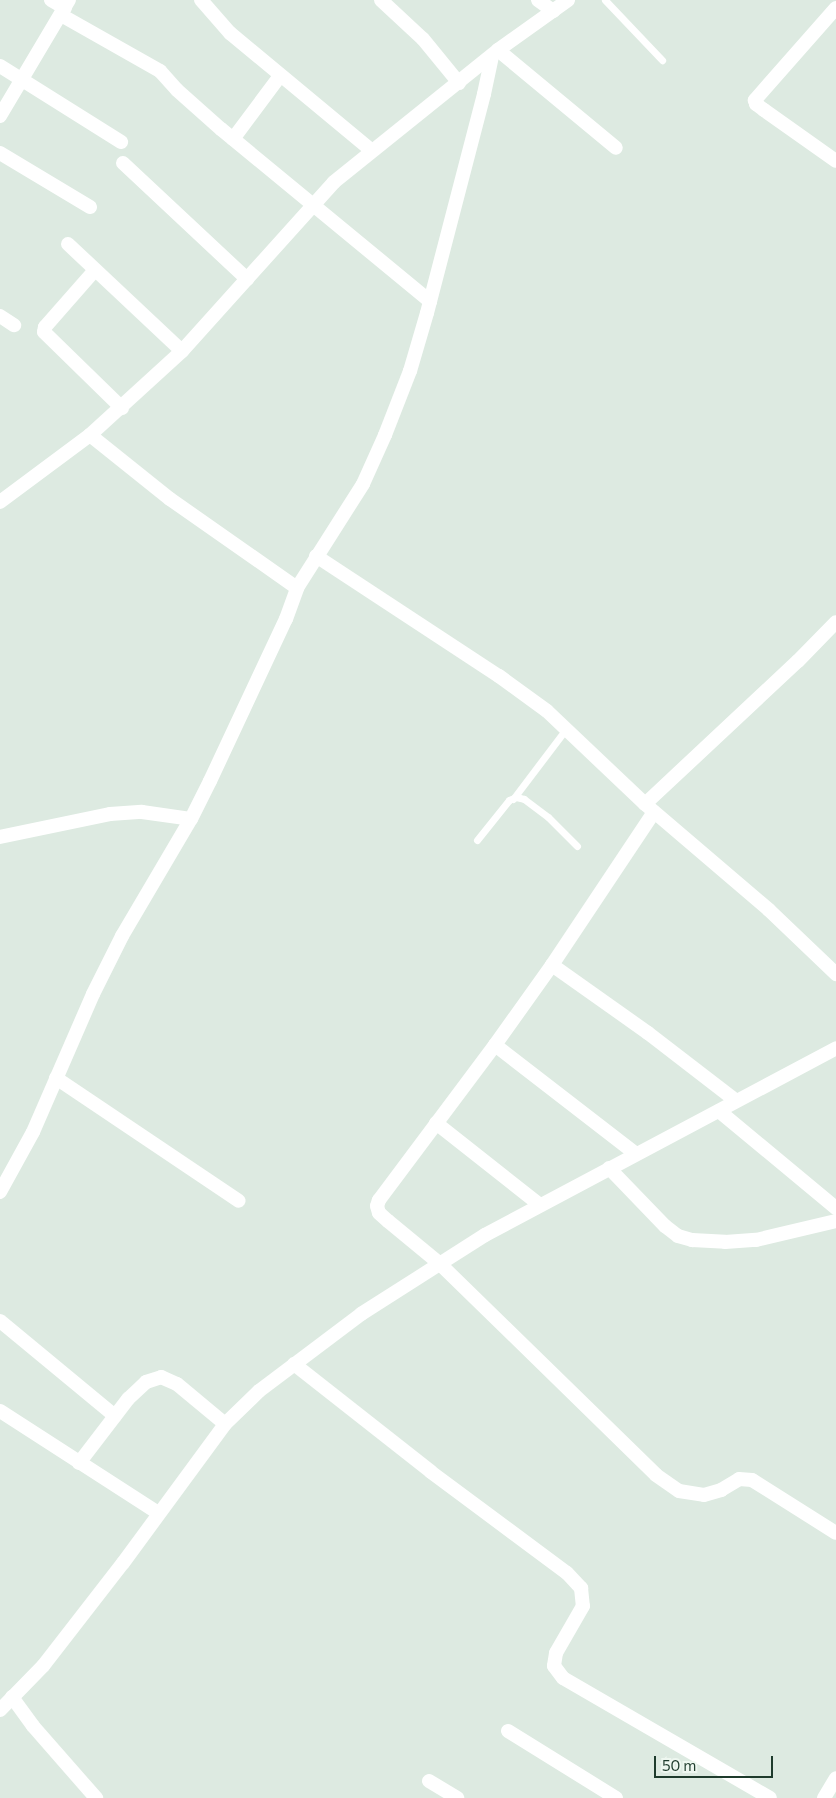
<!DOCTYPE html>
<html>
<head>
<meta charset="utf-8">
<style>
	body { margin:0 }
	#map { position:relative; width:836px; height:1798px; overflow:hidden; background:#ddeae1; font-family:Commissioner,sans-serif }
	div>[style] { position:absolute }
	.service>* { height:7px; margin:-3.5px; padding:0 3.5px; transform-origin:3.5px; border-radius:3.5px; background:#fff }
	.minor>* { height:14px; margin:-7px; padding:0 7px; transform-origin:7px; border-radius:7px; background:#fff }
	span { translate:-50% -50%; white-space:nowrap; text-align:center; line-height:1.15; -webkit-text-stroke:4px #eef7f0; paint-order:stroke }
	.scale { position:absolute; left:654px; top:1756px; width:119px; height:22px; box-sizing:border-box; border:2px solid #1e3b2c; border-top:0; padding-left:6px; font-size:15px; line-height:18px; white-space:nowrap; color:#1e3b2c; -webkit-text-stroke:4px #eef7f0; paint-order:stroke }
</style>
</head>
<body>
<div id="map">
	<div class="service">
		<div style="left:605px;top:0;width:83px;rotate:46.5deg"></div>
		<div style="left:513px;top:799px;width:88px;rotate:-52.9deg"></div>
		<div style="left:477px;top:840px;width:51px;rotate:-51.3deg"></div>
		<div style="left:509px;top:800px;width:8px;rotate:-23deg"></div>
		<div style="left:516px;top:797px;width:8px;rotate:14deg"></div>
		<div style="left:524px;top:799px;width:30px;rotate:37deg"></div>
		<div style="left:548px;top:817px;width:41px;rotate:45deg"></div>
	</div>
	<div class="minor">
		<div style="left:51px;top:0;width:16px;rotate:30deg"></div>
		<div style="left:201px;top:0;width:44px;rotate:48.7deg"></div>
		<div style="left:230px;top:33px;width:183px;rotate:39.7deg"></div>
		<div style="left:381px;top:0;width:57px;rotate:42.9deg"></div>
		<div style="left:423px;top:39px;width:57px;rotate:50.7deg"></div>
		<div style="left:538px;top:0;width:19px;rotate:36deg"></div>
		<div style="left:836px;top:8px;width:123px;rotate:131.4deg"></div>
		<div style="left:755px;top:100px;width:4px;rotate:76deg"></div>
		<div style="left:756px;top:104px;width:10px;rotate:37deg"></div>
		<div style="left:764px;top:110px;width:88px;rotate:35.3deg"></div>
		<div style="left:61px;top:15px;width:114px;rotate:29.5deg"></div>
		<div style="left:160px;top:71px;width:25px;rotate:48deg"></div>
		<div style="left:177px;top:90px;width:59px;rotate:41.6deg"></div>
		<div style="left:221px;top:129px;width:271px;rotate:39.5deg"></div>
		<div style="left:498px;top:50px;width:153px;rotate:39.7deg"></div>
		<div style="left:0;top:66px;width:143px;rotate:32.1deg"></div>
		<div style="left:0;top:116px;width:135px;rotate:-59.3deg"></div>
		<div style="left:233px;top:139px;width:79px;rotate:-53.3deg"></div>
		<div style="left:0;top:153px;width:105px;rotate:31deg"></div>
		<div style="left:123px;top:163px;width:170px;rotate:43.1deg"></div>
		<div style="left:68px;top:244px;width:156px;rotate:43.2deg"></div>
		<div style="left:95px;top:270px;width:76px;rotate:131.3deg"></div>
		<div style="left:45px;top:327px;width:5px;rotate:101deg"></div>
		<div style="left:44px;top:332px;width:109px;rotate:44.3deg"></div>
		<div style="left:0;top:316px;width:17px;rotate:33deg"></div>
		<div style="left:90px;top:435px;width:102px;rotate:38.7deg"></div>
		<div style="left:170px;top:499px;width:155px;rotate:35deg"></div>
		<div style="left:0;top:502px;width:112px;rotate:-36.7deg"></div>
		<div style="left:90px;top:435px;width:125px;rotate:-42.4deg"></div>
		<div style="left:182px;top:351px;width:227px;rotate:-48deg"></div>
		<div style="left:334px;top:182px;width:211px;rotate:-38.8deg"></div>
		<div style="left:498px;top:50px;width:86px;rotate:-35.5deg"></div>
		<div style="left:316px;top:556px;width:219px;rotate:33.3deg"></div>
		<div style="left:499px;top:676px;width:59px;rotate:36.1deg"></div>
		<div style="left:547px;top:711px;width:135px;rotate:43.5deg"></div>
		<div style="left:645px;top:804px;width:163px;rotate:40.5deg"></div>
		<div style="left:769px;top:910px;width:93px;rotate:43.7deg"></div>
		<div style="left:645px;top:804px;width:209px;rotate:-43.1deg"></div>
		<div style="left:798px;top:661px;width:54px;rotate:-45.7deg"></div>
		<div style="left:654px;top:812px;width:184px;rotate:123.7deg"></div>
		<div style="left:552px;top:965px;width:98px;rotate:125.5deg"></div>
		<div style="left:495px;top:1045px;width:194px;rotate:126.8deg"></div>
		<div style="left:379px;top:1200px;width:6px;rotate:108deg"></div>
		<div style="left:377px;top:1206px;width:7px;rotate:74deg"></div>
		<div style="left:379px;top:1213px;width:12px;rotate:42deg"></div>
		<div style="left:388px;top:1221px;width:66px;rotate:39.5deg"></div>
		<div style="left:439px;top:1263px;width:303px;rotate:44.3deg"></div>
		<div style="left:656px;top:1475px;width:28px;rotate:35deg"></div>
		<div style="left:679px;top:1491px;width:25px;rotate:9deg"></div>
		<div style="left:704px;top:1495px;width:18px;rotate:-16deg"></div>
		<div style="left:721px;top:1490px;width:21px;rotate:-31deg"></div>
		<div style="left:739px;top:1479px;width:13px;rotate:4deg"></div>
		<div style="left:752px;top:1480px;width:99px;rotate:32.2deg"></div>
		<div style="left:0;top:837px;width:112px;rotate:-11.8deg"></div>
		<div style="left:110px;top:814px;width:32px;rotate:-4deg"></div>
		<div style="left:142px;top:812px;width:49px;rotate:8.1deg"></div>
		<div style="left:552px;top:965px;width:118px;rotate:35.3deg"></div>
		<div style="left:648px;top:1033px;width:110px;rotate:37.6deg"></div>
		<div style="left:495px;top:1045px;width:178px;rotate:37.7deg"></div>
		<div style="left:56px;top:1078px;width:220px;rotate:33.9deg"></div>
		<div style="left:719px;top:1111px;width:152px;rotate:39.7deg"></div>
		<div style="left:436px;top:1123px;width:132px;rotate:38.3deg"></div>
		<div style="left:609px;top:1168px;width:81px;rotate:46deg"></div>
		<div style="left:665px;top:1226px;width:16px;rotate:38deg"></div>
		<div style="left:678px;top:1236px;width:15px;rotate:16deg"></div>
		<div style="left:692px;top:1240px;width:33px;rotate:3deg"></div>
		<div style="left:725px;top:1242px;width:31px;rotate:-4deg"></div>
		<div style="left:756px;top:1240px;width:82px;rotate:-13.4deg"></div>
		<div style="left:0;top:1192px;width:68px;rotate:-61.2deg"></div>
		<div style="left:33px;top:1132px;width:150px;rotate:-66.5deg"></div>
		<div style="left:93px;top:994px;width:65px;rotate:-63.4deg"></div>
		<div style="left:122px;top:936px;width:136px;rotate:-59.5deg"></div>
		<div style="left:191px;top:819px;width:42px;rotate:-63.4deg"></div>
		<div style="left:210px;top:781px;width:179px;rotate:-64.9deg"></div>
		<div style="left:286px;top:619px;width:33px;rotate:-70deg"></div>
		<div style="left:297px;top:588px;width:123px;rotate:-57.6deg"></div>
		<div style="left:363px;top:484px;width:54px;rotate:-65.8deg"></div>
		<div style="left:385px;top:435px;width:69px;rotate:-68.7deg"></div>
		<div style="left:410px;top:371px;width:60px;rotate:-73.7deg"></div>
		<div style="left:427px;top:313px;width:226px;rotate:-75.4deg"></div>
		<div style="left:484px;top:94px;width:38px;rotate:-78deg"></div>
		<div style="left:0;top:1321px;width:149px;rotate:39.6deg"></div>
		<div style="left:294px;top:1364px;width:174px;rotate:38.2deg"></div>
		<div style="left:431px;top:1472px;width:169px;rotate:36.6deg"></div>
		<div style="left:567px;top:1573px;width:21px;rotate:47deg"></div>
		<div style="left:581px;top:1588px;width:18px;rotate:84deg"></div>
		<div style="left:583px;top:1606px;width:54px;rotate:119.9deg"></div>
		<div style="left:556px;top:1653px;width:13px;rotate:99deg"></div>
		<div style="left:554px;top:1666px;width:15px;rotate:53deg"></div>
		<div style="left:563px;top:1678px;width:239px;rotate:30.1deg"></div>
		<div style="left:0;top:1411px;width:188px;rotate:32.8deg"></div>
		<div style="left:79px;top:1463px;width:81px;rotate:-52.6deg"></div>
		<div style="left:128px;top:1399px;width:25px;rotate:-43deg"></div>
		<div style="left:146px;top:1382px;width:16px;rotate:-18deg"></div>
		<div style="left:161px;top:1377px;width:17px;rotate:24deg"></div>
		<div style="left:177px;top:1384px;width:62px;rotate:39.8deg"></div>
		<div style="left:12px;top:1697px;width:36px;rotate:54deg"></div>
		<div style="left:33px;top:1726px;width:96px;rotate:48.8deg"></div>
		<div style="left:0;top:1710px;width:62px;rotate:-45.7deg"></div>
		<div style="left:43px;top:1666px;width:130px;rotate:-52.2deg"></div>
		<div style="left:123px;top:1563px;width:172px;rotate:-53.7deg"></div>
		<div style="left:225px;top:1424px;width:47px;rotate:-44.1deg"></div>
		<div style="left:259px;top:1391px;width:128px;rotate:-37deg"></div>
		<div style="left:361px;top:1314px;width:147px;rotate:-32.5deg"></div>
		<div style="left:485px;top:1235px;width:398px;rotate:-28deg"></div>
		<div style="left:508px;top:1731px;width:127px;rotate:31.8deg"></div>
		<div style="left:429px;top:1781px;width:33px;rotate:31deg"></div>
		<div style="left:824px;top:1798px;width:23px;rotate:-59deg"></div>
	</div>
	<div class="scale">50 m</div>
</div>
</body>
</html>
